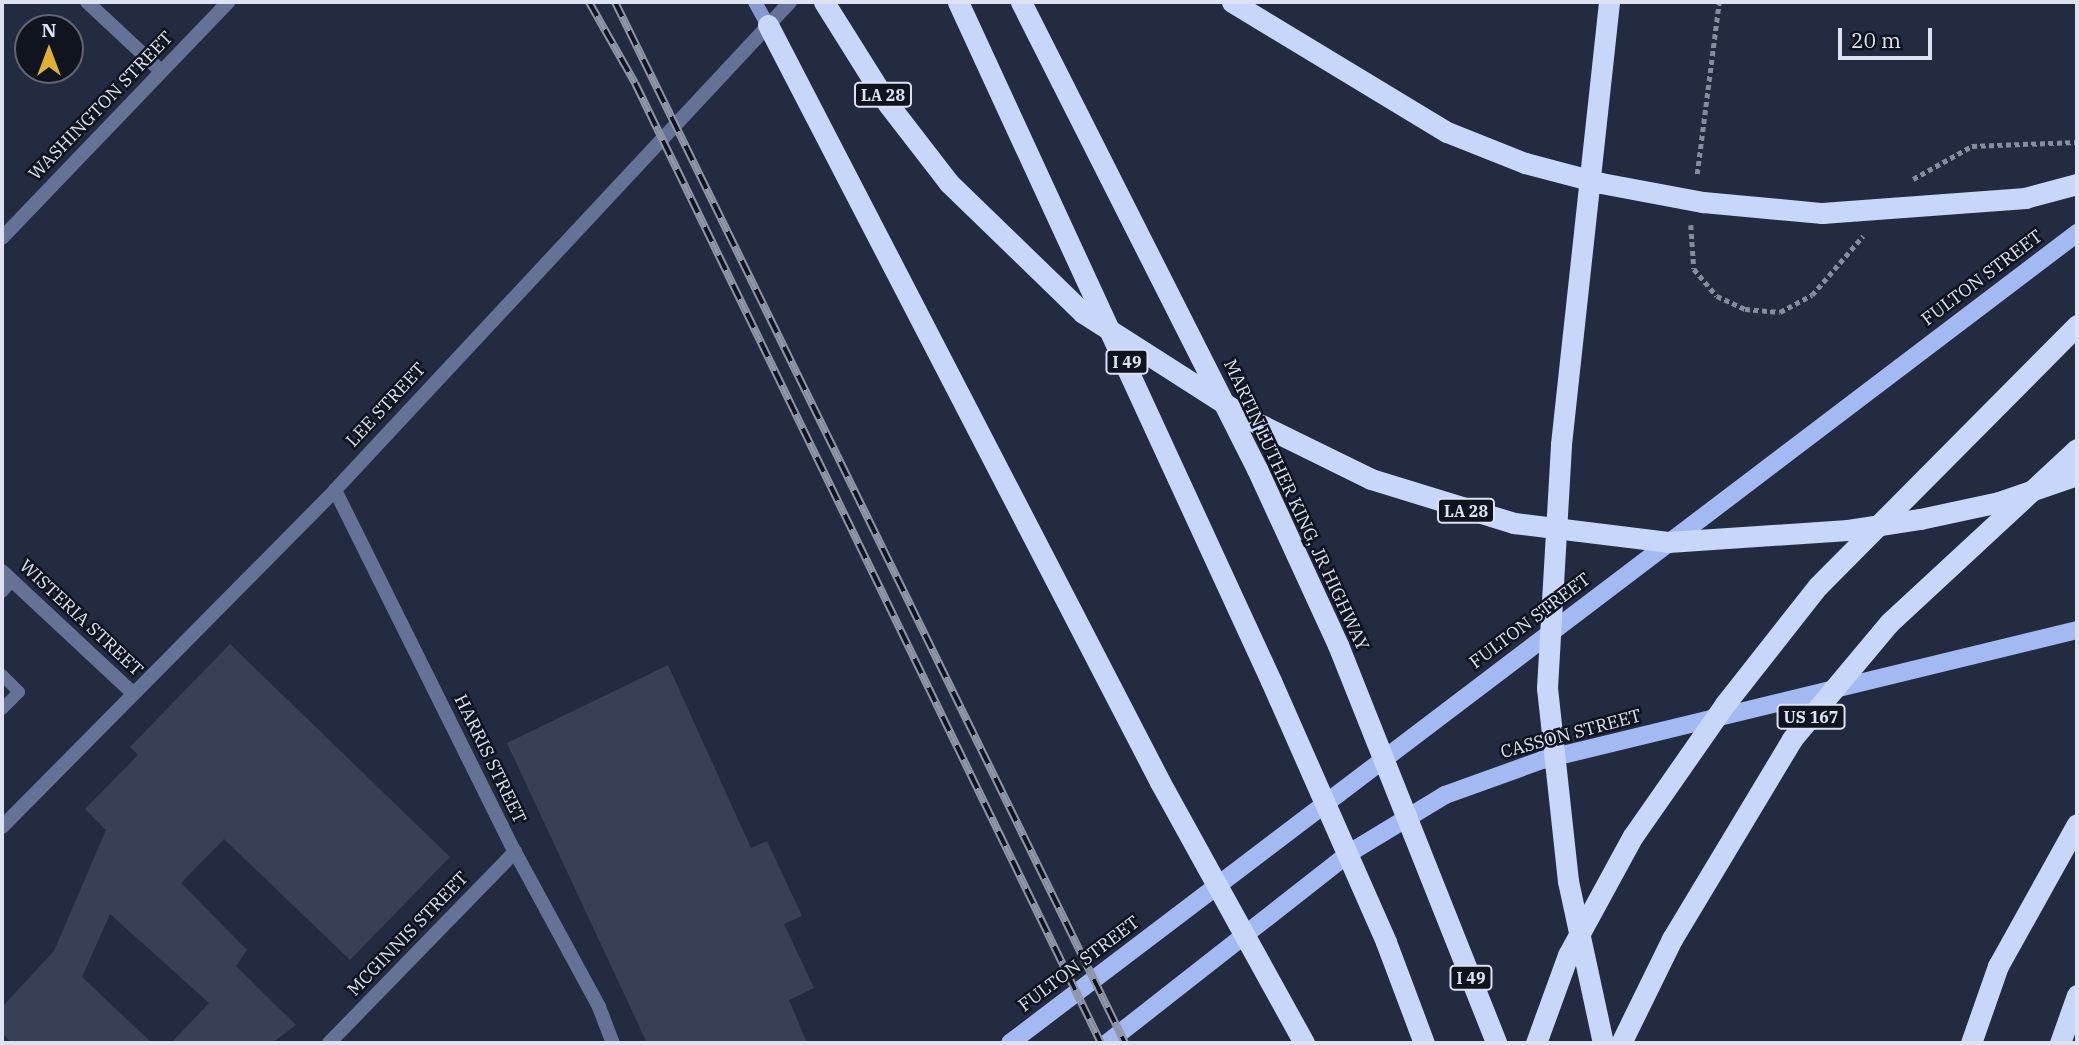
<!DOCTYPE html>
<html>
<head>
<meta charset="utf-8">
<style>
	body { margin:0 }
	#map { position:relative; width:2079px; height:1045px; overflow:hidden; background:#232b40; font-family:"IBM Plex Serif",serif }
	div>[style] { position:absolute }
	.building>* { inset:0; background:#374057 }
	.path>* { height:4.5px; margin-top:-2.25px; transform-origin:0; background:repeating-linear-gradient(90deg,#858c9d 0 5px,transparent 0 8.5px) }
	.service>* { height:12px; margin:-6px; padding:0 6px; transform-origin:6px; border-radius:6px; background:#657295 }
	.minor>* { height:14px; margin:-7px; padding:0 7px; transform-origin:7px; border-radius:7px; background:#657295 }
	.secondary>* { height:14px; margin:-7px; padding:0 7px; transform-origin:7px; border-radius:7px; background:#859ad1 }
	.primary>* { height:18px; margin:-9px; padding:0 9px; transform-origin:9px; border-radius:9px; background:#a3b9f2 }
	.motorway>* { height:21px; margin:-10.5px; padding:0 10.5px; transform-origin:10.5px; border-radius:10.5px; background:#c8d6f9 }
	.rail>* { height:8px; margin-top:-4px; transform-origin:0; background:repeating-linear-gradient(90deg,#10141e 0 16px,#8f96a8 0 32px); box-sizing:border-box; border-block:2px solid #8f96a8 }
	span { translate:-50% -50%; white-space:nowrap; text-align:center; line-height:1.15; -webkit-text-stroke:5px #10141e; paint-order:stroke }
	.shield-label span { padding:2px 5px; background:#10141e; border:2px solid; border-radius:5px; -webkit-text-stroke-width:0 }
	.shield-label { font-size:16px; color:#dce2f1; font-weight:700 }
	.street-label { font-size:18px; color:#dce2f1 }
	.frame { position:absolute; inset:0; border:4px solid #dce2f1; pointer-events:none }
	.north { position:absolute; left:14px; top:14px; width:70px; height:70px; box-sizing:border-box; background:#10141e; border:2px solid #626672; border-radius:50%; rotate:0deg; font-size:19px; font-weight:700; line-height:28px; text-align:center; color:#dce2f1 }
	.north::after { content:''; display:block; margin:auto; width:24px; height:32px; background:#deb133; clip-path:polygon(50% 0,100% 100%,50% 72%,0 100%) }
	.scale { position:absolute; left:1838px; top:28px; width:94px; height:32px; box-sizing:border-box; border:4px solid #dce2f1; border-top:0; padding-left:9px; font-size:21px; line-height:24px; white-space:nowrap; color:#dce2f1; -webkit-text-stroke:5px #10141e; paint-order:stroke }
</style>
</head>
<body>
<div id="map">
	<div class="building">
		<div style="clip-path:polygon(230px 644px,450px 857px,350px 960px,224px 839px,181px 883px,247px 950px,236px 966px,296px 1025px,272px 1043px,171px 1043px,209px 1003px,110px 914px,82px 977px,152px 1043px,12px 1043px,2px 1033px,2px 1007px,54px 951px,106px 830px,85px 809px,138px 755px,130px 747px)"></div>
		<div style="clip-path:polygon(668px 665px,751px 848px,767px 841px,802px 916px,784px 924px,814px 988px,789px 1000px,807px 1043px,647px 1043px,507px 743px)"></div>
	</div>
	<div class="path">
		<div style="left:1697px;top:174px;width:173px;rotate:-82.7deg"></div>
		<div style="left:1913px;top:179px;width:68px;rotate:-29.2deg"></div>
		<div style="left:1972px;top:146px;width:105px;rotate:-2.2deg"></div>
		<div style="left:1691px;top:225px;width:44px;rotate:86.1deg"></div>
		<div style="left:1694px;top:269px;width:35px;rotate:50deg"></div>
		<div style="left:1717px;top:296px;width:31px;rotate:25deg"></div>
		<div style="left:1745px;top:309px;width:35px;rotate:5deg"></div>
		<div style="left:1780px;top:312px;width:36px;rotate:-28deg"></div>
		<div style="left:1812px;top:295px;width:78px;rotate:-49.2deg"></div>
	</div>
	<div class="service">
		<div style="left:2px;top:592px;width:15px;rotate:-48deg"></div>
		<div style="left:2px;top:675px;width:24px;rotate:45deg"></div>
		<div style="left:19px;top:692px;width:24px;rotate:135deg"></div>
	</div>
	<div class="minor">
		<div style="left:87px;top:2px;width:101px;rotate:43deg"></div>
		<div style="left:2px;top:238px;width:327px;rotate:-46.2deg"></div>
		<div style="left:335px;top:490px;width:404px;rotate:63.6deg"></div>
		<div style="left:515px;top:852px;width:176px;rotate:61.5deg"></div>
		<div style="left:599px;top:1007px;width:39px;rotate:69deg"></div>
		<div style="left:2px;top:571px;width:180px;rotate:43deg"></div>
		<div style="left:2px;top:827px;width:474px;rotate:-45.3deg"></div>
		<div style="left:335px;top:490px;width:667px;rotate:-47deg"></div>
		<div style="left:329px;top:1043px;width:267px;rotate:-45.8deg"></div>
	</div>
	<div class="secondary">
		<div style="left:755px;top:2px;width:26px;rotate:61deg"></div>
	</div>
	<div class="primary">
		<div style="left:1010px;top:1043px;width:1340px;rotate:-37.2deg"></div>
		<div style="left:1107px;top:1043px;width:310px;rotate:-38.1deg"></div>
		<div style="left:1351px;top:852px;width:110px;rotate:-31.2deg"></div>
		<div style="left:1445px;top:795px;width:103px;rotate:-19.8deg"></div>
		<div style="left:1542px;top:760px;width:551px;rotate:-13.66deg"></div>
	</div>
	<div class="motorway">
		<div style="left:824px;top:2px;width:120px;rotate:57.9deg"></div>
		<div style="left:888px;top:104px;width:100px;rotate:52.3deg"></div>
		<div style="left:949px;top:183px;width:187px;rotate:44.1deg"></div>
		<div style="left:1083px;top:313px;width:197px;rotate:32.6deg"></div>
		<div style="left:1249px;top:419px;width:136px;rotate:26.2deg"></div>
		<div style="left:1371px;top:479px;width:150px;rotate:17.1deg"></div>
		<div style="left:1514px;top:523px;width:155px;rotate:7deg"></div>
		<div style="left:1668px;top:542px;width:180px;rotate:-3.8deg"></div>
		<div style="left:1848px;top:530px;width:73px;rotate:-8.7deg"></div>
		<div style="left:1920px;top:519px;width:81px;rotate:-12.1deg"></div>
		<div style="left:1999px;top:502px;width:83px;rotate:-19.1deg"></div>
		<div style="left:958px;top:2px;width:748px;rotate:65.25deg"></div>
		<div style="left:1271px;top:681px;width:285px;rotate:66.2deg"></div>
		<div style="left:1386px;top:942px;width:108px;rotate:69.4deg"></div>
		<div style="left:1021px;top:2px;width:523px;rotate:63.19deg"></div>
		<div style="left:1257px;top:469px;width:194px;rotate:65.3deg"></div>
		<div style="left:1338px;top:645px;width:428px;rotate:68.3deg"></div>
		<div style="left:1232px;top:2px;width:251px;rotate:31.2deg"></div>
		<div style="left:1447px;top:132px;width:84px;rotate:21.7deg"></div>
		<div style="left:1525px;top:163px;width:79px;rotate:14.7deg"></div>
		<div style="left:1601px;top:183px;width:104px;rotate:10.6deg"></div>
		<div style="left:1703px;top:202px;width:120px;rotate:5.3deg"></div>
		<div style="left:1822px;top:213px;width:204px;rotate:-4.2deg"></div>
		<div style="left:2025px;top:198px;width:54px;rotate:-15.1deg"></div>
		<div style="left:768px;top:25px;width:852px;rotate:62.62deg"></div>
		<div style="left:1160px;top:782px;width:298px;rotate:61.1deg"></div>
		<div style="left:1536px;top:1043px;width:94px;rotate:-70deg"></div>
		<div style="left:1568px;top:955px;width:136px;rotate:-61.4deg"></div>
		<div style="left:1633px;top:836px;width:161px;rotate:-55.1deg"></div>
		<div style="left:1725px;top:704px;width:150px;rotate:-51.8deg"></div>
		<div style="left:1818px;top:586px;width:368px;rotate:-45.2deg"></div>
		<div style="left:1603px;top:1043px;width:166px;rotate:-102.2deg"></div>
		<div style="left:1568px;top:881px;width:194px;rotate:-96.2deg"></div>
		<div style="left:1547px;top:688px;width:244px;rotate:-86.7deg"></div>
		<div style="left:1561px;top:444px;width:445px;rotate:-83.8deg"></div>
		<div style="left:1621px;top:1043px;width:116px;rotate:-63.9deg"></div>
		<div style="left:1672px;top:939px;width:233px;rotate:-59deg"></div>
		<div style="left:1792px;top:739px;width:151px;rotate:-50.1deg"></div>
		<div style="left:1889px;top:623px;width:256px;rotate:-42.8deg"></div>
		<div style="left:1971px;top:1043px;width:82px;rotate:-70.7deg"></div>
		<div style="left:1998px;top:966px;width:162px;rotate:-60.9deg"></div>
		<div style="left:2060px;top:1043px;width:51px;rotate:-70.5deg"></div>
	</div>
	<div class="rail">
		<div style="left:589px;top:2px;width:93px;rotate:60.4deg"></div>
		<div style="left:635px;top:83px;width:1067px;rotate:64.11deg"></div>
		<div style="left:615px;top:2px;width:1159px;rotate:63.9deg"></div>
	</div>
	<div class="shield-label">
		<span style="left:883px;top:95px">LA 28</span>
		<span style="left:1127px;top:362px">I 49</span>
		<span style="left:1466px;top:511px">LA 28</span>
		<span style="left:1811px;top:717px">US 167</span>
		<span style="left:1471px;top:978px">I 49</span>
	</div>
	<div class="street-label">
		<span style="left:101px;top:106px;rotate:-46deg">WASHINGTON STREET</span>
		<span style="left:1982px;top:278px;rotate:-37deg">FULTON STREET</span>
		<span style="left:386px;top:405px;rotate:-47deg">LEE STREET</span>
		<span style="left:1296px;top:505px;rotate:65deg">MARTIN LUTHER KING, JR HIGHWAY</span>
		<span style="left:81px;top:618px;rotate:43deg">WISTERIA STREET</span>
		<span style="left:1530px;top:621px;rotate:-37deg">FULTON STREET</span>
		<span style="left:1571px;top:734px;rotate:-15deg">CASSON STREET</span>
		<span style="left:490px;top:759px;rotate:64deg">HARRIS STREET</span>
		<span style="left:408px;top:934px;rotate:-46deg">MCGINNIS STREET</span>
		<span style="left:1079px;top:964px;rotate:-37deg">FULTON STREET</span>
	</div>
	<div class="frame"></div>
	<div class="north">N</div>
	<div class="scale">20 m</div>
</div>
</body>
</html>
